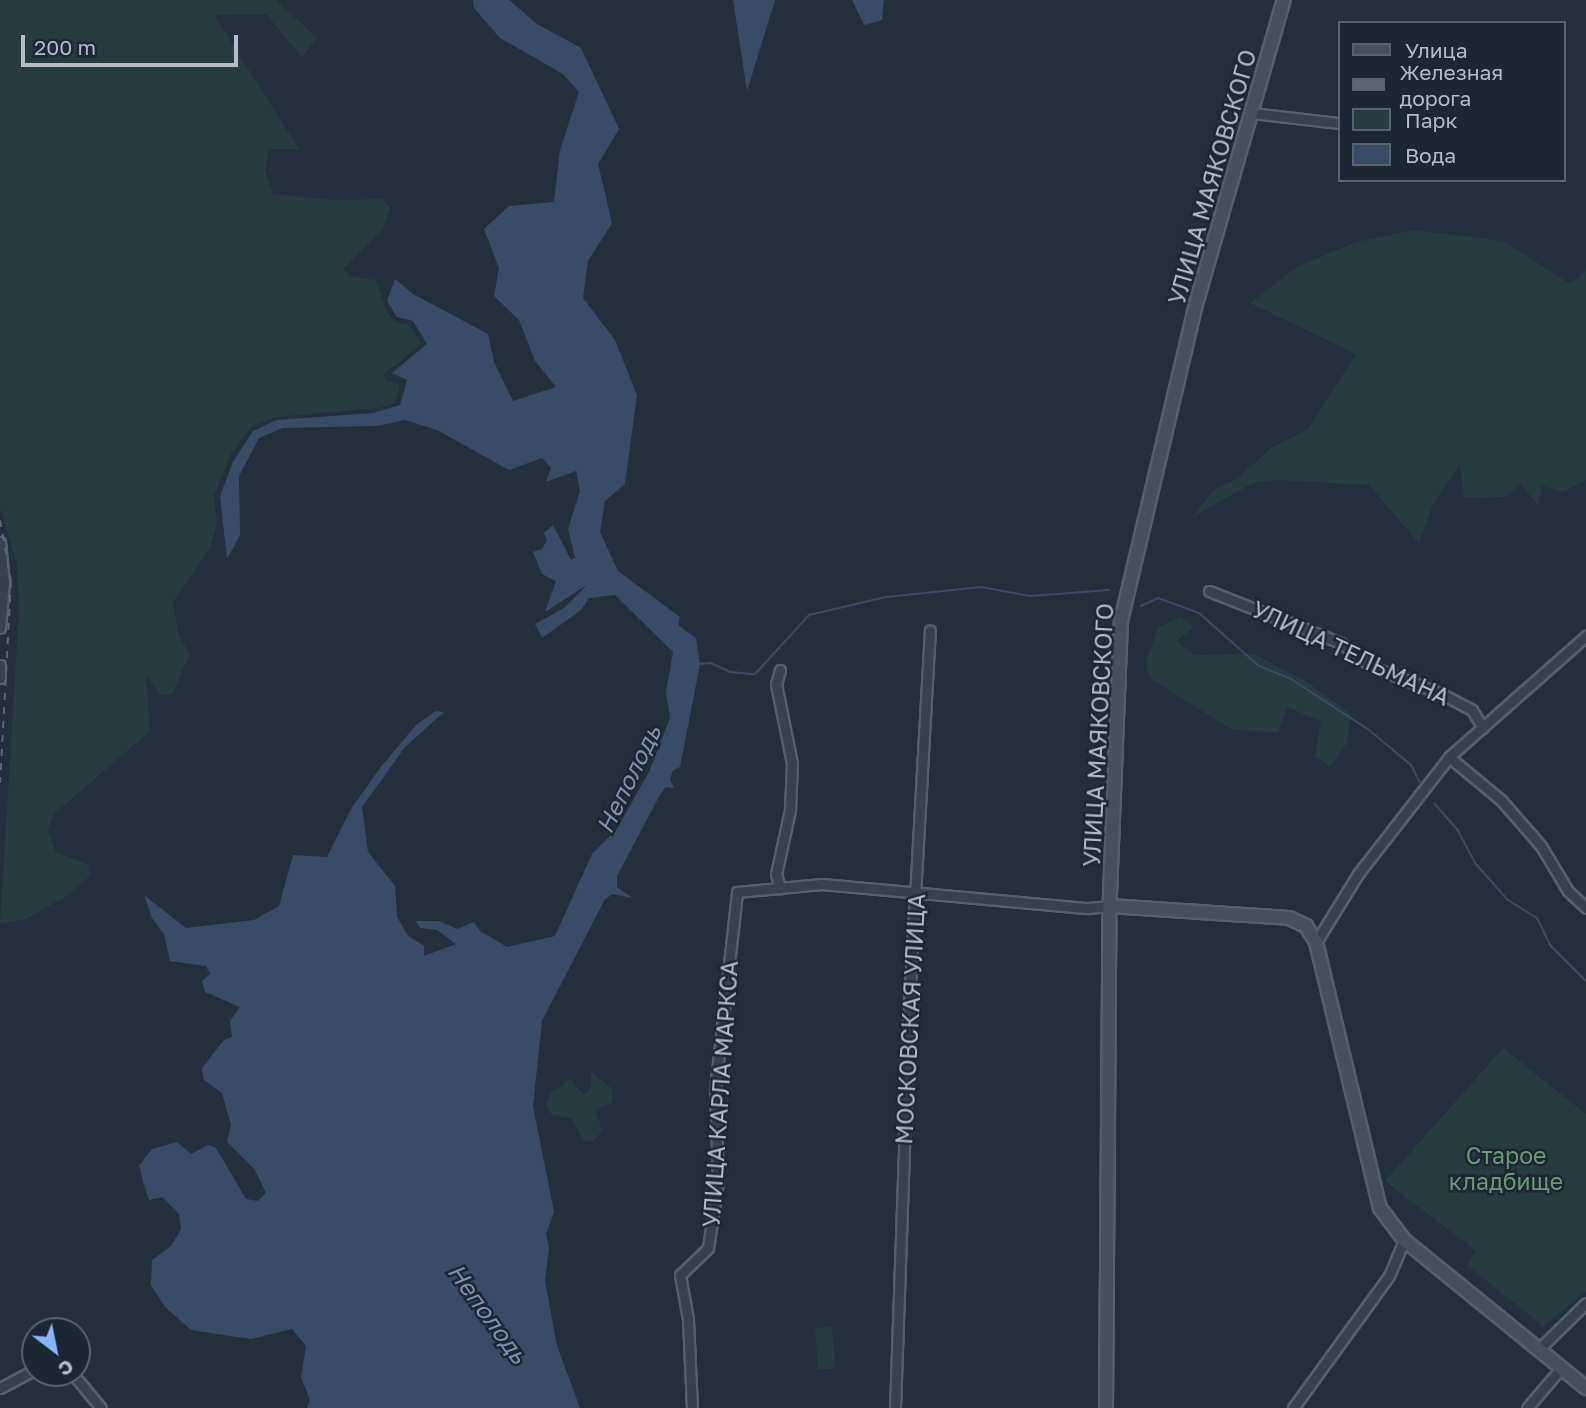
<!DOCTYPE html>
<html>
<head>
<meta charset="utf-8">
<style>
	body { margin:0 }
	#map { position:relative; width:1586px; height:1408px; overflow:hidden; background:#242f3e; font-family:"Golos Text",sans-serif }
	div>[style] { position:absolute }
	.green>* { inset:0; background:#263c3f }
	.water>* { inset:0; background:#394c67 }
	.stream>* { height:2px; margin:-1px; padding:0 1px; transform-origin:1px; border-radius:1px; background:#394c67 }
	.roads { filter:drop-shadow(2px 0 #565f6c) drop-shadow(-2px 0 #565f6c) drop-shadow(0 2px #565f6c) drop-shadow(0 -2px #565f6c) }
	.street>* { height:9px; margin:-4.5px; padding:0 4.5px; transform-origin:4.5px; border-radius:4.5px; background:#38414e }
	.secondary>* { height:12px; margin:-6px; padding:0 6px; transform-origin:6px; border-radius:6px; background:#465061 }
	.rail>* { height:2px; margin-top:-1px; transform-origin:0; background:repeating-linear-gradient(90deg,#5a6575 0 7px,transparent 0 14px) }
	span { translate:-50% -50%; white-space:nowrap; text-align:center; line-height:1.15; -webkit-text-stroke:5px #1d2633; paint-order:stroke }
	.street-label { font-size:23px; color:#b4bcc9 }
	.park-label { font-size:23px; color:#6b9a76 }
	.water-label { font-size:24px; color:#7c92b1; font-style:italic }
	.legend { position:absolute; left:1338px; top:21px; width:228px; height:161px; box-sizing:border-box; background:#1d2633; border:2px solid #59626f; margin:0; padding:9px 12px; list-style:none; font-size:21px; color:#b4bcc9 }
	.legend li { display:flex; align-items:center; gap:14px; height:35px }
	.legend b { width:35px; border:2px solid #59626f }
	.north { position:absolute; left:21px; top:1317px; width:70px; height:70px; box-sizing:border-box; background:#1d2633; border:2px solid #59626f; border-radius:50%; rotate:148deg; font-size:19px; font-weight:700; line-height:28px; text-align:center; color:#b4bcc9 }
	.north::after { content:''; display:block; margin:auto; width:24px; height:32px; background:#8ab4f8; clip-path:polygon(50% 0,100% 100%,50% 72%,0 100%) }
	.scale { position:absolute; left:21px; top:35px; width:217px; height:32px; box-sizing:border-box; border:4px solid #b4bcc9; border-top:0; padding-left:9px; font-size:21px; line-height:24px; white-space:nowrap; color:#b4bcc9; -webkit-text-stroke:5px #1d2633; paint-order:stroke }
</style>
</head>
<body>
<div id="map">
	<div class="green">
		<div style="clip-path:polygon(0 0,276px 0,317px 38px,302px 57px,266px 14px,214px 15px,299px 149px,269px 149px,265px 170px,273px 194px,332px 200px,383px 199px,390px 208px,383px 230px,343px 269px,349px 276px,376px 280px,386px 311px,394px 322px,409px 325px,421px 344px,384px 374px,386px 380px,400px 385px,395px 403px,379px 408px,275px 417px,252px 426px,231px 454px,214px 496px,217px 523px,210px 548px,173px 602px,179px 636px,190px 654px,172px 694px,161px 696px,146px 675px,150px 731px,53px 815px,48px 830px,56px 852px,88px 865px,90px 876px,68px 895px,26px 919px,0 924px,19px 611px,17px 564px,0 508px)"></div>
		<div style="clip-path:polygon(1415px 230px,1504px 241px,1570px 284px,1586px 271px,1586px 480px,1563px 492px,1542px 486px,1538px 506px,1521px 484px,1505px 497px,1464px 498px,1460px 465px,1434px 502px,1419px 543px,1369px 485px,1276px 480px,1253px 483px,1192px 517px,1215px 489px,1237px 479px,1271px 448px,1308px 429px,1356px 354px,1250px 303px,1297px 267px,1356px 242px)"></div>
		<div style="clip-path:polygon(1181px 617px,1194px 627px,1176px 641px,1195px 655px,1254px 654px,1304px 680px,1351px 714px,1347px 743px,1330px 767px,1315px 756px,1321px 721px,1287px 707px,1278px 732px,1232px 730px,1150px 678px,1146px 662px,1158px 627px)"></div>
		<div style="clip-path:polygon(1503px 1048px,1586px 1114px,1586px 1292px,1543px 1326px,1467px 1265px,1476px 1251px,1385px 1181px)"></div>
		<div style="clip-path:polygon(591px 1072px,612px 1089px,612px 1102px,596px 1110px,602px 1131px,593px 1142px,583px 1140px,572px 1119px,551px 1114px,546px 1105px,551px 1093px,570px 1079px,584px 1095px,591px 1088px)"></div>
		<div style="clip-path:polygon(832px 1327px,835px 1364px,832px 1369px,818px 1369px,815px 1328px)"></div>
	</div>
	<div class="water">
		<div style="clip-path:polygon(473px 0,509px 0,537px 24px,581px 48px,619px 129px,598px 164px,612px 223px,588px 261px,583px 298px,615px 340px,637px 395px,625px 484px,605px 501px,600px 532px,618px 571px,680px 617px,678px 625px,696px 638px,700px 664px,680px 767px,673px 770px,670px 779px,674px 788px,666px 787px,661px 793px,617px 876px,617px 887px,632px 898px,613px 894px,605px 899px,542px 1021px,533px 1106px,554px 1212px,546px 1234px,549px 1248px,545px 1281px,557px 1346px,580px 1408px,307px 1408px,310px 1400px,301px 1377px,306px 1346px,292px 1329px,251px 1339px,191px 1330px,165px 1307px,151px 1285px,152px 1260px,171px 1246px,181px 1229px,179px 1214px,162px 1197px,149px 1200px,144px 1185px,139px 1166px,152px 1149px,177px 1142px,191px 1154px,208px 1145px,216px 1148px,246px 1199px,258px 1201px,266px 1193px,255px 1170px,227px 1142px,231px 1125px,222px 1093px,204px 1080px,202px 1068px,224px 1040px,232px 1037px,230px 1021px,240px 1007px,205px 992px,202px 981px,210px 974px,206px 966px,170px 961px,164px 934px,152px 918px,144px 895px,186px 928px,254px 920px,279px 906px,293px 855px,327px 857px,351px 809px,380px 768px,416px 725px,436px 711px,444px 712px,405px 747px,362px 807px,368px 852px,395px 886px,397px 917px,408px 936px,424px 946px,424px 956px,456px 944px,437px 930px,420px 928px,416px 921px,439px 921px,457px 929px,474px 922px,480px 931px,507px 947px,555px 936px,592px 854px,617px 829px,649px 772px,670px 718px,666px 692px,673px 652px,615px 595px,589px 598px,581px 610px,542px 638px,535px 624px,564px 608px,587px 585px,545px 612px,556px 581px,542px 574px,533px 552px,542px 549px,547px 540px,544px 533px,553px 525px,571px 560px,575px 558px,568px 529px,580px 491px,576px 471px,546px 482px,551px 468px,542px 458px,509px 470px,437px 430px,405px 420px,377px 426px,283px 428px,259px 438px,239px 476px,240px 535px,227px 559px,220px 496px,233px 462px,253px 431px,277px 420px,373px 413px,400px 405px,407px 380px,392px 373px,427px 344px,413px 321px,397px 317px,387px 301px,395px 279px,413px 294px,488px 334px,494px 362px,513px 401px,556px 387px,535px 361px,519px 320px,494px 296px,499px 268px,484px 229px,509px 206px,554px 202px,560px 150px,579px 92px,563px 74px,500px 38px,474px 8px)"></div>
		<div style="clip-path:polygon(733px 0,775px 0,747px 91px)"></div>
		<div style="clip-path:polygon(852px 0,884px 0,882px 20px,864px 25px)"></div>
	</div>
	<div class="stream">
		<div style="left:1141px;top:606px;width:19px;rotate:-25deg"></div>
		<div style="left:1158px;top:598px;width:44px;rotate:20.1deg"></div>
		<div style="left:1199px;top:613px;width:80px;rotate:41.5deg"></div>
		<div style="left:1259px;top:666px;width:35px;rotate:22deg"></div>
		<div style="left:1291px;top:679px;width:93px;rotate:33.2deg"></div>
		<div style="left:1369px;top:730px;width:55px;rotate:39.8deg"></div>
		<div style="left:1411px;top:765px;width:20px;rotate:63deg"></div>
		<div style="left:699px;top:664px;width:12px;rotate:-5deg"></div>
		<div style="left:711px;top:663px;width:21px;rotate:25deg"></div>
		<div style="left:730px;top:672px;width:25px;rotate:5deg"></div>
		<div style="left:755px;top:674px;width:80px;rotate:-47.5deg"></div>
		<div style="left:809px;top:615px;width:79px;rotate:-13.2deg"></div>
		<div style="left:886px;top:597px;width:96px;rotate:-6deg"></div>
		<div style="left:981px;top:587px;width:50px;rotate:10.4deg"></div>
		<div style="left:1030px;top:596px;width:79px;rotate:-4.3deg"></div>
		<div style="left:1434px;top:803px;width:35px;rotate:49deg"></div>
		<div style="left:1457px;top:829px;width:38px;rotate:62deg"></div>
		<div style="left:1475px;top:863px;width:50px;rotate:48.3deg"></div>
		<div style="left:1508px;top:900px;width:34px;rotate:32deg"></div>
		<div style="left:1537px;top:918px;width:30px;rotate:64deg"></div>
		<div style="left:1550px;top:945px;width:51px;rotate:45deg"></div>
	</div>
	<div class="roads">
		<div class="street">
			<div style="left:1252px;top:113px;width:88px;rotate:6.6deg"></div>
			<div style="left:0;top:542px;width:41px;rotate:84.4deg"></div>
			<div style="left:4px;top:583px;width:45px;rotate:95.1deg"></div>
			<div style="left:1209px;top:591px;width:142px;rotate:21.5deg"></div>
			<div style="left:1341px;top:643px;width:37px;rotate:38deg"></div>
			<div style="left:1370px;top:666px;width:77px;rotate:21.3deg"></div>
			<div style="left:1442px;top:694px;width:34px;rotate:28deg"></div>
			<div style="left:1472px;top:710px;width:21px;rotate:59deg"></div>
			<div style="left:0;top:665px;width:13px;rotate:90deg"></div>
			<div style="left:780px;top:670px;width:15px;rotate:106deg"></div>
			<div style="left:776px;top:684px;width:81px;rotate:78.6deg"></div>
			<div style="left:792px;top:763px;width:47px;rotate:92.4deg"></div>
			<div style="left:790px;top:810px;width:66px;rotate:102.3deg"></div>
			<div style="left:776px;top:874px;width:15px;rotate:74deg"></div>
			<div style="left:1449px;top:757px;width:67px;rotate:39.6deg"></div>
			<div style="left:1501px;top:800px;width:61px;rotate:49deg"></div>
			<div style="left:1541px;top:846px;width:52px;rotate:59deg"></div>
			<div style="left:1568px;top:891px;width:25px;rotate:43deg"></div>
			<div style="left:1316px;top:942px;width:80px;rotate:-58.3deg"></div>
			<div style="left:1358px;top:874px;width:148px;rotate:-52.1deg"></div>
			<div style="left:1449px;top:757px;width:183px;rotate:-41.5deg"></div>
			<div style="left:1540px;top:1348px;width:64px;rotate:-44.4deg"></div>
			<div style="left:72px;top:1373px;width:45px;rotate:50.4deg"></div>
			<div style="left:0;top:1388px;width:40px;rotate:-28deg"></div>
			<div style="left:692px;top:1408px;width:89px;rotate:-92.6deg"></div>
			<div style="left:688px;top:1319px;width:45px;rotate:-100.3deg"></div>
			<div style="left:680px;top:1275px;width:39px;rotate:-44deg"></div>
			<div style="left:708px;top:1248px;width:67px;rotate:-81.4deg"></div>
			<div style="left:718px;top:1182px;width:93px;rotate:-91.8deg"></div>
			<div style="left:715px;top:1089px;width:198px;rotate:-83.6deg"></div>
			<div style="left:737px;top:892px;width:85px;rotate:-5.4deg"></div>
			<div style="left:822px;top:884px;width:267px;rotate:5.2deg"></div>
			<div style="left:1088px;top:908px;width:22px;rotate:-5deg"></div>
			<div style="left:895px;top:1408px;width:422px;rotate:-88deg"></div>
			<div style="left:910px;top:986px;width:356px;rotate:-86.8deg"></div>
			<div style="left:1293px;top:1408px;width:163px;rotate:-54deg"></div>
			<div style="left:1389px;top:1276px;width:39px;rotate:-67deg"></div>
			<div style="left:1527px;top:1408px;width:54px;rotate:-49.5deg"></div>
		</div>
		<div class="secondary">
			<div style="left:1110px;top:906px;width:179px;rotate:3.8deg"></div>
			<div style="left:1289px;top:918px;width:19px;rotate:25deg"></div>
			<div style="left:1306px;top:926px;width:19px;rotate:58deg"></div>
			<div style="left:1316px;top:942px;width:274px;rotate:76.5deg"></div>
			<div style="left:1380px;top:1208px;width:40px;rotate:53deg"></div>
			<div style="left:1404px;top:1240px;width:235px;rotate:39.1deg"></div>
			<div style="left:1106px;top:1408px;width:489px;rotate:-89.6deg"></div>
			<div style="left:1109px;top:919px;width:298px;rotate:-87.7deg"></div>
			<div style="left:1121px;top:621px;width:326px;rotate:-76.7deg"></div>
			<div style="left:1196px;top:304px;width:316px;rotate:-73.9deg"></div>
		</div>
	</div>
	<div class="rail">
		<div style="left:0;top:520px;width:62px;rotate:79.8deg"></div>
		<div style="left:11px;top:581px;width:202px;rotate:93.1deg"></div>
	</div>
	<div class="street-label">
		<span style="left:1212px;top:177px;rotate:-74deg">УЛИЦА МАЯКОВСКОГО</span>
		<span style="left:1351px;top:653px;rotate:25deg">УЛИЦА ТЕЛЬМАНА</span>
		<span style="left:1098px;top:735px;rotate:-87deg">УЛИЦА МАЯКОВСКОГО</span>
		<span style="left:910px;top:1019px;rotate:-87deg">МОСКОВСКАЯ УЛИЦА</span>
		<span style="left:720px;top:1094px;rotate:-86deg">УЛИЦА КАРЛА МАРКСА</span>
	</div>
	<div class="park-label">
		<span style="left:1506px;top:1168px">Старое<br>кладбище</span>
	</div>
	<div class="water-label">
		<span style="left:628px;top:779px;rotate:-64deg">Неполодь</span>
		<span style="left:488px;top:1313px;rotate:54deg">Неполодь</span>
	</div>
	<ul class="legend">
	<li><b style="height:9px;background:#465061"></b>Улица</li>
	<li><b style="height:9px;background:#5a6575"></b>Железная дорога</li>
	<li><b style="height:19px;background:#263c3f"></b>Парк</li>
	<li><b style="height:19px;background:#394c67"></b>Вода</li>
	</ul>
	<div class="north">С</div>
	<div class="scale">200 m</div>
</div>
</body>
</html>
